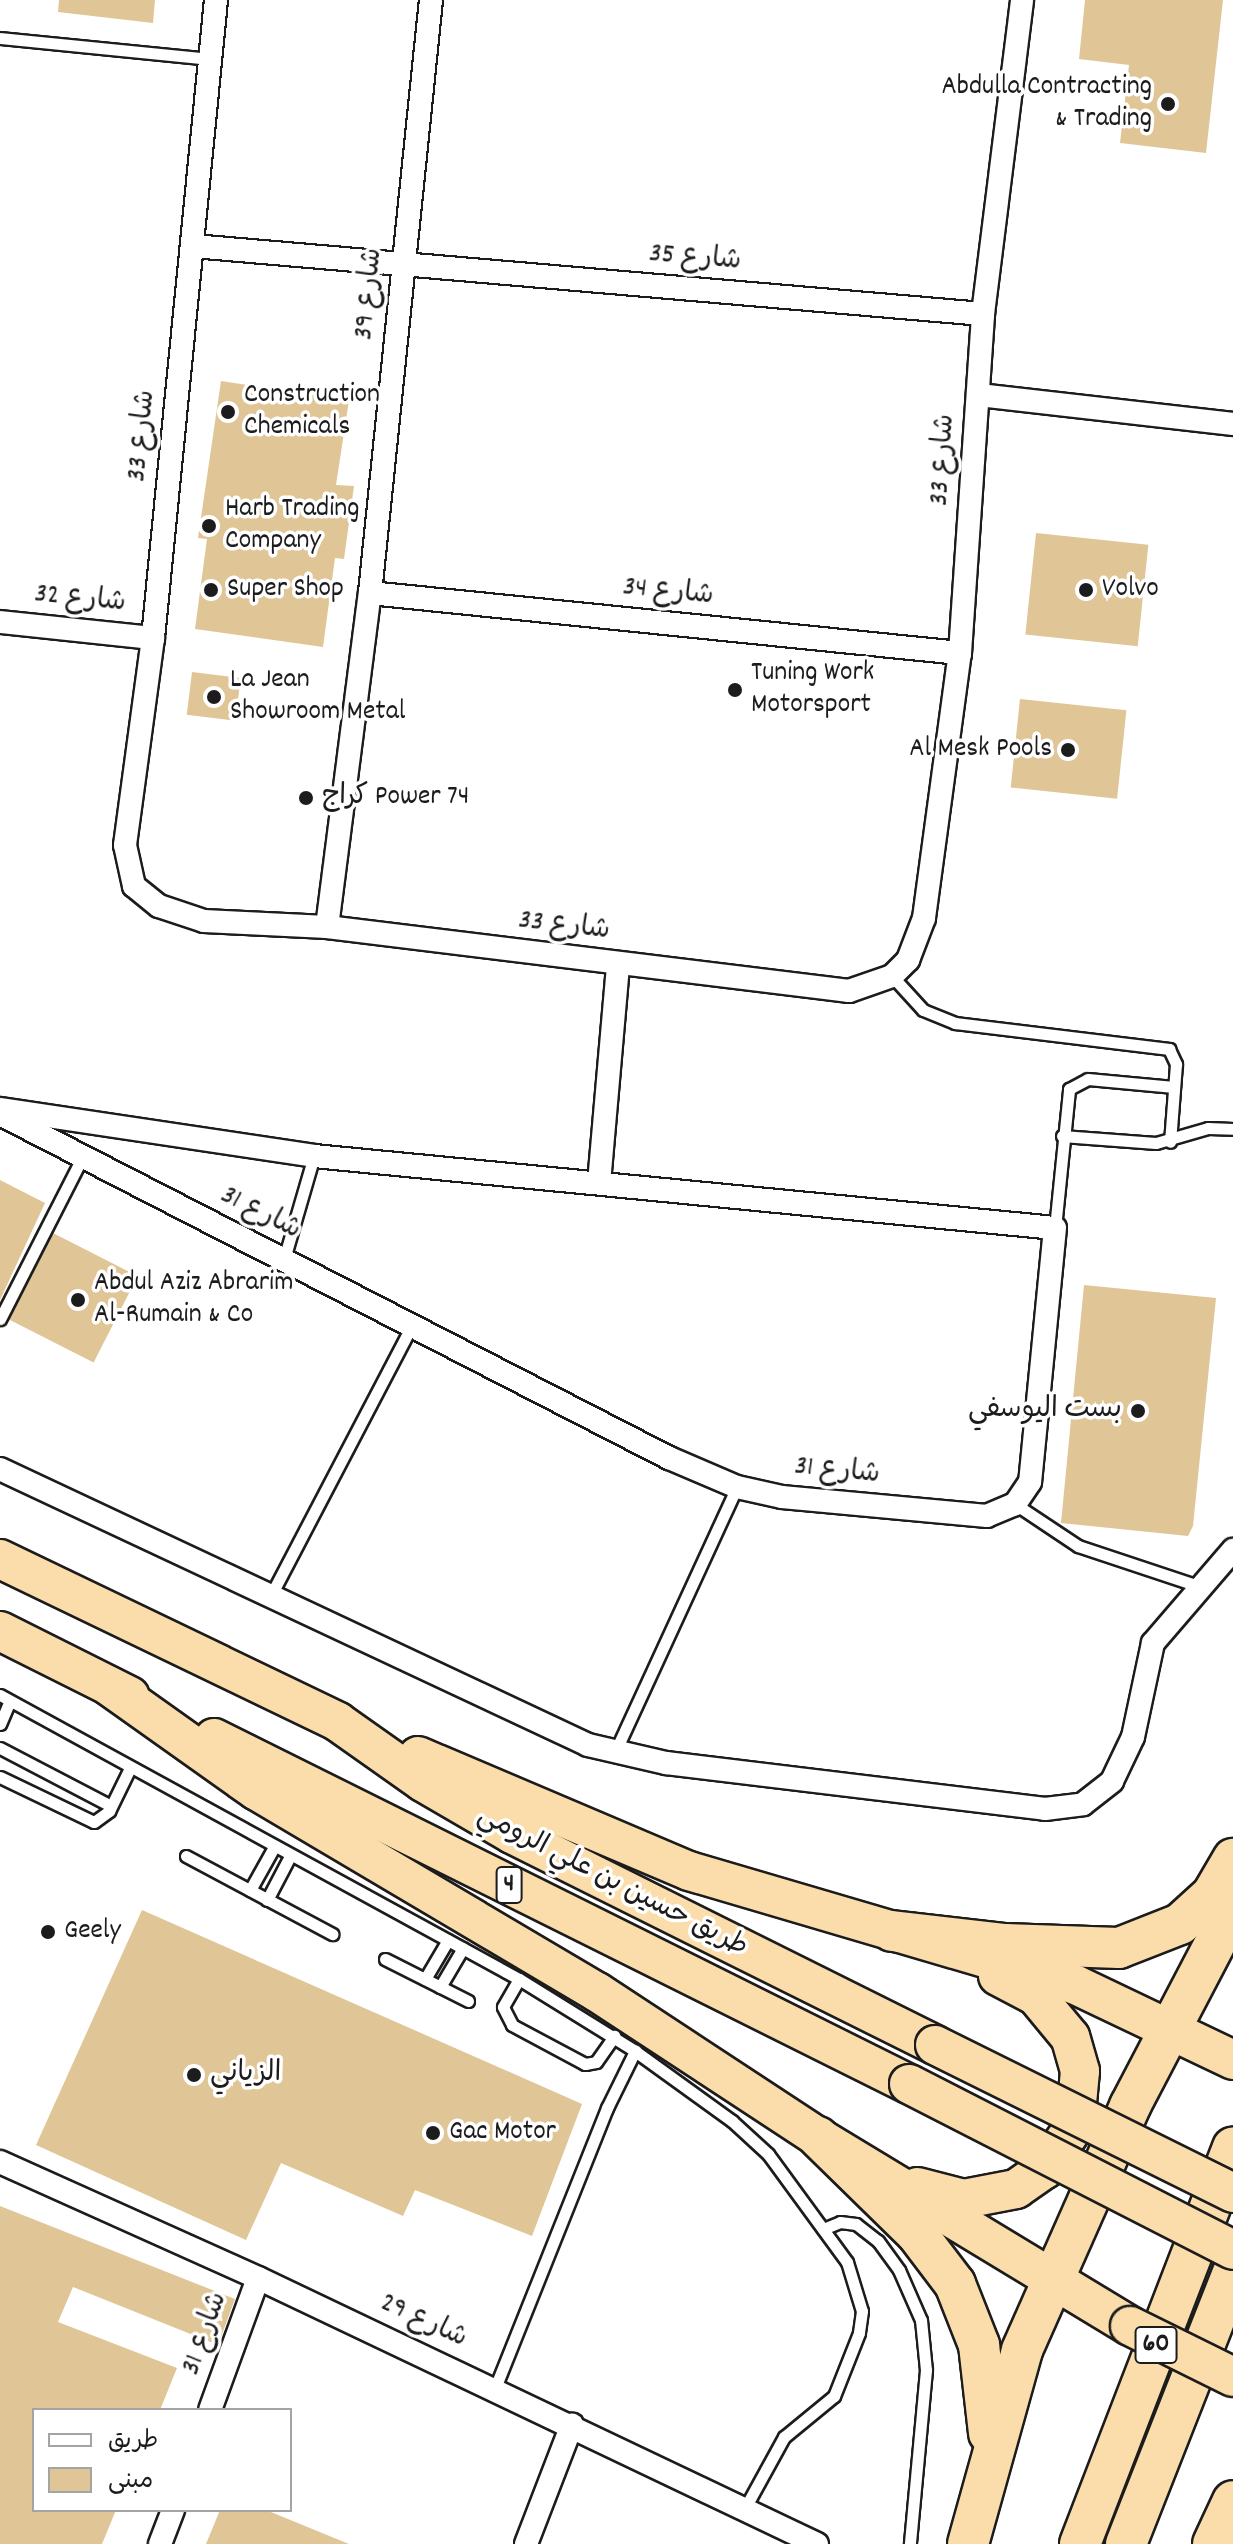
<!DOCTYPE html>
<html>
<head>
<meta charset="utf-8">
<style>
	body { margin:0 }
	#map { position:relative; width:1233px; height:2544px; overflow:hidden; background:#fff; font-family:Dekko,"Playpen Sans Arabic",sans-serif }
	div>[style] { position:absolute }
	.building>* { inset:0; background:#e0c696; transform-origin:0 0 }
	.roads { filter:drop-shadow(2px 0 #1c1c1c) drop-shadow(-2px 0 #1c1c1c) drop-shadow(0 2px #1c1c1c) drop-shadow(0 -2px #1c1c1c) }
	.service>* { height:11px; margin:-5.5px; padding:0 5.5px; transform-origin:5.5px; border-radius:5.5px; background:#fff }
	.minor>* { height:22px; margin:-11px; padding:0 11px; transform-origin:11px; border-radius:11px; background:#fff }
	.trunk>* { height:38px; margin:-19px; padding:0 19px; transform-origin:19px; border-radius:19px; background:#fbddab }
	.motorway>* { height:40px; margin:-20px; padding:0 20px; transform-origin:20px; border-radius:20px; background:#fbddab }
	.bridges { filter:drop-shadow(2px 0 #1c1c1c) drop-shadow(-2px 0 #1c1c1c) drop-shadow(0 2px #1c1c1c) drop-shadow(0 -2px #1c1c1c) }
	.trunk-bridge>* { height:38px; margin:-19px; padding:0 19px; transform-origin:19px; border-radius:19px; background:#fbddab }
	.dots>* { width:22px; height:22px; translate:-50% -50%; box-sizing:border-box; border:4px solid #fff; border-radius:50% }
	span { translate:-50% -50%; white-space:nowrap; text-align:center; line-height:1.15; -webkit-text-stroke:7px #fff; paint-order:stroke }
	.shield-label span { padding:2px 6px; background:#fff; border:2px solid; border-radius:6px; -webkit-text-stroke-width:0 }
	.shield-label { font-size:26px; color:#1c1c1c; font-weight:700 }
	.poi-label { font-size:28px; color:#1c1c1c }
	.right { translate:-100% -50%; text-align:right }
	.left { translate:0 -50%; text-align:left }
	.street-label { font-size:28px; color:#1c1c1c }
	.legend { position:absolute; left:32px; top:2408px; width:260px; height:104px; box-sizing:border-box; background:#fff; border:2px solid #a4a4a4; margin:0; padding:10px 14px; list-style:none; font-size:24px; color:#1c1c1c }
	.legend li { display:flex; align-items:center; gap:16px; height:40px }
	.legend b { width:40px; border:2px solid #a4a4a4 }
</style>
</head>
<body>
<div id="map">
	<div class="building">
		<div style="clip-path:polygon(59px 0,155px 0,153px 23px,58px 12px)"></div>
		<div style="clip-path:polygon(1085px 0,1223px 0,1206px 153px,1120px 143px,1129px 65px,1079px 59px)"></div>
		<div style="clip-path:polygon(221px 381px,349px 400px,336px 485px,354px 486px,344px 559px,335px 558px,323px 647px,195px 629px,207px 539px,198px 538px)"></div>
		<div style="left:1036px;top:533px;width:113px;height:102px;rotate:6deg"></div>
		<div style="left:192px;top:672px;width:49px;height:43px;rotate:7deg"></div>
		<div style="left:1020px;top:699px;width:107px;height:89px;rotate:6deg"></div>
		<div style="clip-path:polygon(0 1180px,45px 1203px,0 1300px)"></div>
		<div style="left:53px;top:1233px;width:95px;height:97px;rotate:27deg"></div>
		<div style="clip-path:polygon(1084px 1285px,1216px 1298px,1193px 1526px,1188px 1536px,1061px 1523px)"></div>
		<div style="clip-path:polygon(142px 1910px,582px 2104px,532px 2236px,415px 2190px,403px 2216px,281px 2163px,246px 2240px,36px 2145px)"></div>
		<div style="clip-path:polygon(0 2206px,235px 2299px,218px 2345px,73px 2287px,58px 2322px,177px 2368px,160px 2410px,34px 2410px,34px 2510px,116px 2510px,102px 2544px,0 2544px)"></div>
		<div style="clip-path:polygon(220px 2510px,266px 2510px,349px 2544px,206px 2544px)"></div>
	</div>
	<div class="roads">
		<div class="service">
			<div style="left:0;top:38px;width:211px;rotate:5.7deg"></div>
			<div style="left:892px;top:976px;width:46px;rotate:47.6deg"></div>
			<div style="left:923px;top:1010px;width:35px;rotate:22deg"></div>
			<div style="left:955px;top:1023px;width:216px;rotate:6.9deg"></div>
			<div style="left:1169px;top:1049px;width:17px;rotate:65deg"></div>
			<div style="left:1176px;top:1064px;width:78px;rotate:94.4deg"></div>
			<div style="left:1062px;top:1136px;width:94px;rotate:4.3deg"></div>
			<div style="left:1156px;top:1143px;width:54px;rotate:-16.1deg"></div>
			<div style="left:1208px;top:1128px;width:25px;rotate:2deg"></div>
			<div style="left:1055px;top:1228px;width:140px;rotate:-84.2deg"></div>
			<div style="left:1069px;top:1089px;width:21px;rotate:-28deg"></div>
			<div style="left:1088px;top:1079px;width:86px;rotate:5.3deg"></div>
			<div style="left:284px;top:1259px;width:107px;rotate:-73.8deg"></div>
			<div style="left:0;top:1319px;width:183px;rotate:-63deg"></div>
			<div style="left:1015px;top:1504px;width:76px;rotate:33.7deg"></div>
			<div style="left:1078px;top:1546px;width:130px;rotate:18.4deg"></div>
			<div style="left:270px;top:1597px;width:307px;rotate:-62.4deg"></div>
			<div style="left:0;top:1695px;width:592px;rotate:28.69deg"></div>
			<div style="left:519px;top:1979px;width:137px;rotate:31.8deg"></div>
			<div style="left:635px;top:2051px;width:120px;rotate:35.8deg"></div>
			<div style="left:732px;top:2121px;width:49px;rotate:42.5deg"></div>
			<div style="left:768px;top:2154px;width:134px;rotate:53.8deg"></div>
			<div style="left:847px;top:2262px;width:51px;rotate:73deg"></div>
			<div style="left:862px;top:2311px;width:22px;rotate:98deg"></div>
			<div style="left:859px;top:2333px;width:68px;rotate:111.6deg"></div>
			<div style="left:834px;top:2396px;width:65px;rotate:140.6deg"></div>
			<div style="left:784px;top:2437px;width:81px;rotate:118.8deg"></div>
			<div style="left:0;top:1724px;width:25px;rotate:-67deg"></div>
			<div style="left:0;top:1748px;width:125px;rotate:27.6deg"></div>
			<div style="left:615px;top:1752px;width:292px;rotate:-65.3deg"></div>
			<div style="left:0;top:1777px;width:104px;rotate:25.6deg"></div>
			<div style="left:94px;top:1822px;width:19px;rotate:-36deg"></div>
			<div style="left:109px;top:1811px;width:48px;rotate:-64deg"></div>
			<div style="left:186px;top:1856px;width:166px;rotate:28.1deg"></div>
			<div style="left:250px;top:1890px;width:49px;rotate:-60.8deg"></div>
			<div style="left:267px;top:1900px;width:50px;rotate:-62.4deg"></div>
			<div style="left:385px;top:1959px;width:93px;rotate:26.8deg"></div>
			<div style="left:425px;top:1979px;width:45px;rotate:-59.5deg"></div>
			<div style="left:519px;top:1979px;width:32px;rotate:120deg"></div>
			<div style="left:503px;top:2007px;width:20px;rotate:63deg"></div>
			<div style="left:512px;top:2025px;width:83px;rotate:28.1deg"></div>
			<div style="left:585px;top:2064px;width:11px;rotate:-10deg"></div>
			<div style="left:596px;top:2062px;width:32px;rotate:-55deg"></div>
			<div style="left:440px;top:1987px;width:45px;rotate:-59.5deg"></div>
			<div style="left:823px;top:2229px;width:18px;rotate:-22deg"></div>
			<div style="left:840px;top:2222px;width:16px;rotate:7deg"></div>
			<div style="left:856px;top:2224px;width:28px;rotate:38deg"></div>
			<div style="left:878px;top:2241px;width:36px;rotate:54deg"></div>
			<div style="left:899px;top:2270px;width:55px;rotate:66.3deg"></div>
			<div style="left:921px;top:2320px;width:50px;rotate:84.3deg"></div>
			<div style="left:926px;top:2370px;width:175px;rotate:95.3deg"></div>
			<div style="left:495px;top:2388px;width:302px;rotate:-68.2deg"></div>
			<div style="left:607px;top:2108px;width:64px;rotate:-63.8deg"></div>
		</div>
		<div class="minor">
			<div style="left:216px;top:0;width:641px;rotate:95.64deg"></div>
			<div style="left:153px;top:638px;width:209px;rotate:97.7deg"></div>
			<div style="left:125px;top:845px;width:42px;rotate:77.6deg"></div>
			<div style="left:134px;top:886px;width:32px;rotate:39deg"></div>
			<div style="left:159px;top:906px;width:47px;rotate:18.4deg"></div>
			<div style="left:204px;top:921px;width:123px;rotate:2.8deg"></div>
			<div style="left:327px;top:927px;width:526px;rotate:6.99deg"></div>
			<div style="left:849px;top:991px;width:46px;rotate:-19.2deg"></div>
			<div style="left:892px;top:976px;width:23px;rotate:-45deg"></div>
			<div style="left:908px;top:960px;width:45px;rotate:-69.1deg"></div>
			<div style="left:924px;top:918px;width:267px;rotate:-82.3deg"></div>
			<div style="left:960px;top:653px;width:340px;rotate:-86.1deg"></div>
			<div style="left:983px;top:314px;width:316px;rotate:-82.9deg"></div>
			<div style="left:193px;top:246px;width:793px;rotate:4.92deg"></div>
			<div style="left:979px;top:395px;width:256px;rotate:6.5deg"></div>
			<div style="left:370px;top:593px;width:593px;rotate:5.81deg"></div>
			<div style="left:0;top:622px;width:154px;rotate:6deg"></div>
			<div style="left:327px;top:927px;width:337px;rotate:-82.7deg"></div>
			<div style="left:370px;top:593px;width:596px;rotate:-84.13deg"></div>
			<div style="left:0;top:1109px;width:317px;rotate:8.5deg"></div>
			<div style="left:314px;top:1156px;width:744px;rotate:5.55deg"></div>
			<div style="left:1055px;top:1228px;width:255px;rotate:95.6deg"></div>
			<div style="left:1030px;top:1482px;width:27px;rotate:124deg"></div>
			<div style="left:1015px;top:1504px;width:30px;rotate:157deg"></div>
			<div style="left:987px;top:1516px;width:206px;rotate:-174.7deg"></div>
			<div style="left:782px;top:1497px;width:46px;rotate:-167.5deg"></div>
			<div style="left:737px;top:1487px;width:74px;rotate:-156.9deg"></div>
			<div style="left:669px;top:1458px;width:752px;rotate:-152.79deg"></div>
			<div style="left:599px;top:1183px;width:220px;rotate:-85deg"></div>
			<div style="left:0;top:1469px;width:650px;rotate:25.14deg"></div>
			<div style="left:588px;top:1745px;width:80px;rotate:13deg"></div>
			<div style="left:666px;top:1763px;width:382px;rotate:6.9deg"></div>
			<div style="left:1045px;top:1809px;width:38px;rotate:-7deg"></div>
			<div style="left:1083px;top:1804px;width:37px;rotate:-38deg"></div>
			<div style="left:1112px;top:1781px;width:49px;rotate:-64.5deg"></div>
			<div style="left:1133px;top:1737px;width:96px;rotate:-78deg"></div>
			<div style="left:1153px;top:1643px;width:123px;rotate:-49.3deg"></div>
			<div style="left:0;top:2162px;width:283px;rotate:24.2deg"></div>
			<div style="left:258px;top:2278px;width:619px;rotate:25.45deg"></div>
			<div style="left:210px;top:2410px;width:140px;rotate:-70deg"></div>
			<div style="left:160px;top:2544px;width:36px;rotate:-69deg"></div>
			<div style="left:526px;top:2544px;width:128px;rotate:-68.9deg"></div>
		</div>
		<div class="trunk">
			<div style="left:0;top:1559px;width:375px;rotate:25.7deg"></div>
			<div style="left:338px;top:1722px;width:104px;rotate:35.2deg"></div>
			<div style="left:423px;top:1782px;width:103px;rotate:30.3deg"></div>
			<div style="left:512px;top:1834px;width:473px;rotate:26.5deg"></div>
			<div style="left:0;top:1631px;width:145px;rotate:26.6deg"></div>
			<div style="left:109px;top:1686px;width:181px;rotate:35.4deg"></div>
			<div style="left:257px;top:1791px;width:395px;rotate:30.6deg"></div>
			<div style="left:597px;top:1992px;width:264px;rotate:33.3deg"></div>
			<div style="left:818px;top:2137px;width:365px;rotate:31.2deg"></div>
			<div style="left:214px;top:1738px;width:776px;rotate:26.47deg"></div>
			<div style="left:418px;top:1756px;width:294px;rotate:23deg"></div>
			<div style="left:689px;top:1871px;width:403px;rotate:16.4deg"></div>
			<div style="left:1076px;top:1985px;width:174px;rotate:25.5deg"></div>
			<div style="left:917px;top:2187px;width:49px;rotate:14.3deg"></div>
			<div style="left:964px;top:2199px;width:53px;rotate:-10.9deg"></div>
			<div style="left:1016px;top:2189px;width:35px;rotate:-35deg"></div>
			<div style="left:1045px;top:2169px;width:53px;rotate:-55.7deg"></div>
			<div style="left:1075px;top:2125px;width:54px;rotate:-84.7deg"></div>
			<div style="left:1080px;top:2071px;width:35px;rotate:-106deg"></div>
			<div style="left:1070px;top:2037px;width:53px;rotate:-129.7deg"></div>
			<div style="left:1036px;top:1996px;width:43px;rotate:-152.2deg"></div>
		</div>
		<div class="motorway">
			<div style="left:892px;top:1931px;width:114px;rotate:6.6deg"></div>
			<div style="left:1005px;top:1944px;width:114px;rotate:2deg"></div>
			<div style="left:1119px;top:1948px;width:66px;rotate:-21.5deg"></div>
			<div style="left:1180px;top:1924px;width:43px;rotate:-42.2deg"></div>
			<div style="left:1212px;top:1895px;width:42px;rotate:-59.7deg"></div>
			<div style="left:818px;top:2137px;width:139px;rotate:44.4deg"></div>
			<div style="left:917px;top:2234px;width:63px;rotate:52.8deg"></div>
			<div style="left:955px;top:2284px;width:66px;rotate:68.5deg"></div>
			<div style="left:979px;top:2345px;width:89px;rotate:83.5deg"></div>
			<div style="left:968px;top:2544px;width:201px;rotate:-74.4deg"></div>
			<div style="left:1022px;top:2350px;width:267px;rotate:-66.1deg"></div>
			<div style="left:1130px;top:2106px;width:222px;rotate:-62.4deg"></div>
			<div style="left:1080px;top:2544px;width:425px;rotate:-68.9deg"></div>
			<div style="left:1126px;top:2544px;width:291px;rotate:-68.5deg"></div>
			<div style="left:1213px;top:2544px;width:47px;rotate:-65.1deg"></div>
		</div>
	</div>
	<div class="bridges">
		<div class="trunk-bridge">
			<div style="left:935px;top:2045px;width:333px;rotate:26.4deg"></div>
			<div style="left:909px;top:2084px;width:364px;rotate:27.1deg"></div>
			<div style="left:1130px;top:2326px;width:115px;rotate:26.3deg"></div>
		</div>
	</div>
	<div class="dots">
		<div style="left:1168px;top:104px;background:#1c1c1c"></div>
		<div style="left:228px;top:412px;background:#1c1c1c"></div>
		<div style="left:209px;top:526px;background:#1c1c1c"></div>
		<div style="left:211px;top:590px;background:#1c1c1c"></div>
		<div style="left:1086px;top:590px;background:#1c1c1c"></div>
		<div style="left:735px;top:690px;background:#1c1c1c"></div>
		<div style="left:214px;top:697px;background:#1c1c1c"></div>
		<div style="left:1068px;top:750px;background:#1c1c1c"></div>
		<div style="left:306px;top:798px;background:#1c1c1c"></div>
		<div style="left:78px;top:1300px;background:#1c1c1c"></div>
		<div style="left:1138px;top:1411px;background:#1c1c1c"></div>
		<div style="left:48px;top:1932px;background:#1c1c1c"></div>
		<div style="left:194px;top:2075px;background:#1c1c1c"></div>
		<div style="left:433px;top:2133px;background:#1c1c1c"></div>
	</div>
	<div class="shield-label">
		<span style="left:509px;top:1885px">4</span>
		<span style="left:1156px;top:2345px">60</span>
	</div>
	<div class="poi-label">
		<span class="right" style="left:1152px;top:104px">Abdulla Contracting<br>&amp; Trading</span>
		<span class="left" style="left:244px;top:412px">Construction<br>Chemicals</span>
		<span class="left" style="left:225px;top:526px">Harb Trading<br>Company</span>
		<span class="left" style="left:227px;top:590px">Super Shop</span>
		<span class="left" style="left:1102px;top:590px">Volvo</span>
		<span class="left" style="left:751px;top:690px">Tuning Work<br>Motorsport</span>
		<span class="left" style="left:230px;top:697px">La Jean<br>Showroom Metal</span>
		<span class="right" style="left:1052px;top:750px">Al Mesk Pools</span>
		<span class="left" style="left:322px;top:798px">كراج Power 74</span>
		<span class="left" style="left:94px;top:1300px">Abdul Aziz Abrarim<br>Al-Rumain &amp; Co</span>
		<span class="right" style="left:1122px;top:1411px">بست اليوسفي</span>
		<span class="left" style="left:64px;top:1932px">Geely</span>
		<span class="left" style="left:210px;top:2075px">الزياني</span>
		<span class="left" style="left:449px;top:2133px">Gac Motor</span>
	</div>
	<div class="street-label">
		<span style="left:695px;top:259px;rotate:5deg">شارع 35</span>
		<span style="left:370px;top:294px;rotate:-84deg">شارع 39</span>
		<span style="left:143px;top:436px;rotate:-84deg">شارع 33</span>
		<span style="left:944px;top:460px;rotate:-86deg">شارع 33</span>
		<span style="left:668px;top:593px;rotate:6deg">شارع 34</span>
		<span style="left:80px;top:600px;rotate:6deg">32 شارع</span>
		<span style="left:564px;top:927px;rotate:7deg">شارع 33</span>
		<span style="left:260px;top:1214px;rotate:27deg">شارع 31</span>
		<span style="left:837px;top:1472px;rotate:6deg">شارع 31</span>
		<span style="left:612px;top:1883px;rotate:27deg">طريق حسين بن علي الرومي</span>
		<span style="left:423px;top:2322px;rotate:25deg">شارع 29</span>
		<span style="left:206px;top:2334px;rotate:-70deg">شارع 31</span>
	</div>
	<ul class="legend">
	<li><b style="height:10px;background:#fff"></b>طريق</li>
	<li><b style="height:22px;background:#e0c696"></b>مبنى</li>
	</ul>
</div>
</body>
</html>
